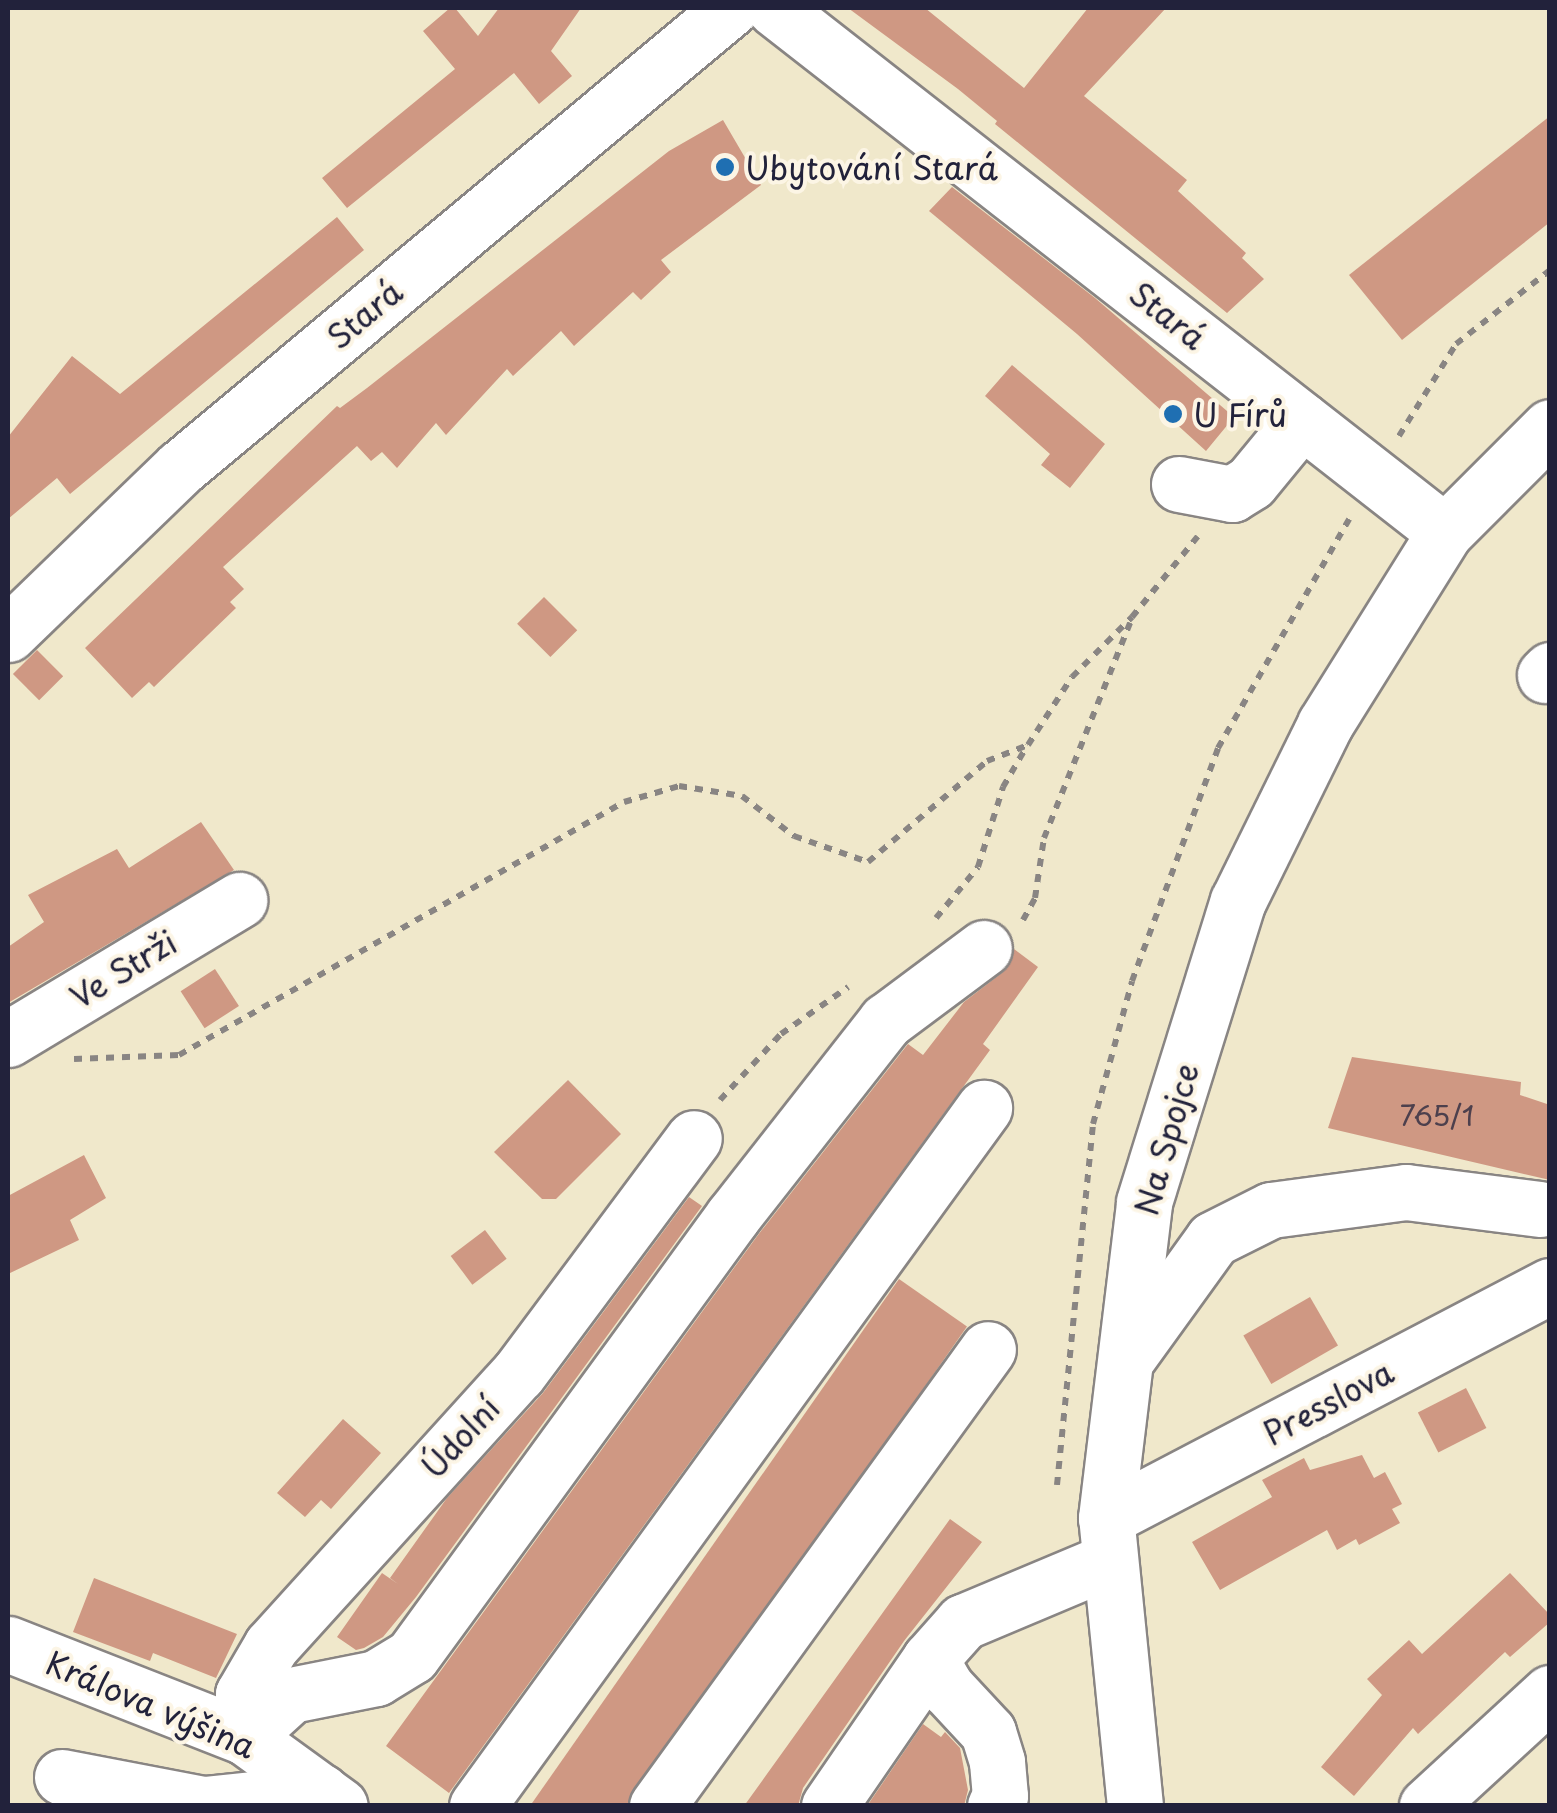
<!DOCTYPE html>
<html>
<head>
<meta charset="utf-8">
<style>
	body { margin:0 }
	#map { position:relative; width:1557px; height:1813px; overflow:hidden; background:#f0e8cb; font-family:"Playpen Sans",sans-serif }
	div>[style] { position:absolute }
	.building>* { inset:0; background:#cf9883; transform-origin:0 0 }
	.path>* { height:6px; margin-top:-3px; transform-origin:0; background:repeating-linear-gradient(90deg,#898583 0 8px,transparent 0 16px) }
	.roads { filter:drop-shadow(2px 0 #898583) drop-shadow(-2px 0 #898583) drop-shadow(0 2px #898583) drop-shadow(0 -2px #898583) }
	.minor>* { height:55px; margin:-27.5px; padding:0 27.5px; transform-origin:27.5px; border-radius:27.5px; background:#fff }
	.dots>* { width:28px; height:28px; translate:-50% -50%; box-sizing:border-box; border:5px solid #fcf5e5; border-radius:50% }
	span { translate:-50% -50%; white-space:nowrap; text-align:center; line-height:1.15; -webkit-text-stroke:8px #fcf5e5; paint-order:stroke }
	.number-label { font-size:28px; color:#4d404d }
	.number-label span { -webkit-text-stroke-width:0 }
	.poi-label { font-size:32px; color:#22223b }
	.left { translate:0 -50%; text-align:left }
	.street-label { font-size:32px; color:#22223b }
	.frame { position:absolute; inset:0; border:10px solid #22223b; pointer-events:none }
</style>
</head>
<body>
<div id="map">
	<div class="building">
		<div style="clip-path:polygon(450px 8px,455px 8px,478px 36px,499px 8px,581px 8px,551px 51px,572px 76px,539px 104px,514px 73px,347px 208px,322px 178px,455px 69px,423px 31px)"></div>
		<div style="clip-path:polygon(848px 8px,925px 8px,1024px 88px,1088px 8px,1166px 8px,1084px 96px,1187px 180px,1178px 191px,1246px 253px,1242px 258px,1264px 279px,1227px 313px,995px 124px,997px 121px,958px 89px)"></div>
		<div style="clip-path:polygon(1550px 116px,1550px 222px,1402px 340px,1349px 275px)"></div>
		<div style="clip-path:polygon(723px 120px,761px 185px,661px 260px,671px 272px,641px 300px,633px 292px,574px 346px,561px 331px,513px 376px,507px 369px,446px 435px,436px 423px,397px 468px,382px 452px,371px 461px,357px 446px,223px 567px,244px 589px,230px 602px,236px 608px,154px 687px,149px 682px,132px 698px,85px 648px,337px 406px,340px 408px,367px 388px,669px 151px)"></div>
		<div style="clip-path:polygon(952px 187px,1095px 298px,1234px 417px,1206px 451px,1077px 334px,929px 211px)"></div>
		<div style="clip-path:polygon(337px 217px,364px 250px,70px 494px,57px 478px,8px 519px,8px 437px,72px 356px,120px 394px)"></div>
		<div style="clip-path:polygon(1012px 365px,1105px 444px,1070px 488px,1041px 465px,1050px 454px,985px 396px)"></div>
		<div style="left:544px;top:597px;width:47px;height:38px;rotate:45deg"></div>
		<div style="left:37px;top:650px;width:37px;height:34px;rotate:45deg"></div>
		<div style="clip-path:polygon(201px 822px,234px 870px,8px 1003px,8px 947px,44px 922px,28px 895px,117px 849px,129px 868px)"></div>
		<div style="clip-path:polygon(1014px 949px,1038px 967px,983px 1044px,990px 1050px,449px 1793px,386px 1746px,758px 1235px,908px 1044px,923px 1055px,964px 1002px,1003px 972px)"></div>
		<div style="left:215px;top:969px;width:44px;height:41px;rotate:57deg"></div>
		<div style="clip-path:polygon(1352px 1057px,1521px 1082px,1520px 1095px,1550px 1105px,1550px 1180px,1328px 1128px)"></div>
		<div style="clip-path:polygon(568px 1080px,621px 1134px,556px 1199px,542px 1199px,494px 1152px)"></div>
		<div style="clip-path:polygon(84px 1155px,106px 1198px,70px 1220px,79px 1240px,8px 1274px,8px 1196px)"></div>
		<div style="clip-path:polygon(689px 1197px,702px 1206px,416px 1597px,383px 1637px,364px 1648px,356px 1650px,337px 1637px,382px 1573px,398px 1584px,390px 1578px,447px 1498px,543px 1393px)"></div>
		<div style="left:485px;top:1230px;width:36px;height:43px;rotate:53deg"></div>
		<div style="left:899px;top:1279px;width:83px;height:651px;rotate:35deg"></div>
		<div style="left:1310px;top:1297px;width:56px;height:77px;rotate:60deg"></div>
		<div style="left:1466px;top:1388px;width:45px;height:54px;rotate:63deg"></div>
		<div style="clip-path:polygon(343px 1419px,381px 1453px,331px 1509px,321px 1500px,305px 1517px,277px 1493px)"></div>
		<div style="clip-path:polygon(1362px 1455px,1374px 1478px,1385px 1472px,1402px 1504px,1392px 1509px,1400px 1523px,1359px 1545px,1356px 1539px,1337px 1550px,1327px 1530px,1220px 1590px,1192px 1542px,1272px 1497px,1262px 1480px,1304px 1458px,1310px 1470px)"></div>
		<div style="clip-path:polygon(950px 1519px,982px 1542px,904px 1641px,803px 1788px,798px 1806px,744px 1806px)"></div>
		<div style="clip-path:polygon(1510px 1573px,1550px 1615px,1550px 1622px,1510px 1657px,1505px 1652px,1418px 1734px,1413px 1728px,1354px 1796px,1321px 1767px,1382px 1695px,1367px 1679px,1409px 1640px,1422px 1654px)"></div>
		<div style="clip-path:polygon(94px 1578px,237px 1634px,216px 1678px,153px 1653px,150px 1661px,73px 1632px)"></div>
		<div style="clip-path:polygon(923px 1724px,941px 1737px,945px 1732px,960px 1748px,968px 1790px,964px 1806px,867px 1806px)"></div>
	</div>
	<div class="path">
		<div style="left:1399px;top:436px;width:108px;rotate:-58.2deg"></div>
		<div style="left:1456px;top:344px;width:120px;rotate:-38.2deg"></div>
		<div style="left:936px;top:918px;width:66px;rotate:-50.5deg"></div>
		<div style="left:978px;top:867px;width:84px;rotate:-72.6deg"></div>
		<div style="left:1003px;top:787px;width:48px;rotate:-59.7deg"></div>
		<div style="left:1023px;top:920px;width:25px;rotate:-61deg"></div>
		<div style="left:1035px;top:898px;width:61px;rotate:-81.5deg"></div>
		<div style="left:1044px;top:838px;width:232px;rotate:-68.2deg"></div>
		<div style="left:74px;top:1059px;width:105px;rotate:-2.2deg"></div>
		<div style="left:179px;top:1055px;width:512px;rotate:-29.62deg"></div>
		<div style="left:624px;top:802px;width:57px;rotate:-16.2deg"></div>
		<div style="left:679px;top:786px;width:64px;rotate:9deg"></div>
		<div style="left:742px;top:796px;width:66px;rotate:37.6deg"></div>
		<div style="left:794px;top:836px;width:78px;rotate:19.4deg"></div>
		<div style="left:868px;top:862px;width:156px;rotate:-40.3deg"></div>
		<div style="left:987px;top:761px;width:44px;rotate:-21.3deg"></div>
		<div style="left:1028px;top:745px;width:81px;rotate:-57.1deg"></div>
		<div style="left:1072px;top:677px;width:85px;rotate:-45deg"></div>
		<div style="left:1132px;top:617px;width:104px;rotate:-50.8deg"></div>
		<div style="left:720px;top:1100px;width:90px;rotate:-47.3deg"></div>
		<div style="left:781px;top:1034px;width:82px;rotate:-35deg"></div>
		<div style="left:1057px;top:1485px;width:363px;rotate:-84.3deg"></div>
		<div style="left:1093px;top:1124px;width:148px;rotate:-74.7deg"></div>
		<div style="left:1132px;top:981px;width:248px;rotate:-69.7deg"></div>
		<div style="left:1218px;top:748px;width:264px;rotate:-60.2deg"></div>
	</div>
	<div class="roads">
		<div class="minor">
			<div style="left:774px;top:8px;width:851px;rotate:37.99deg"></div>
			<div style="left:1179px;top:484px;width:54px;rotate:10.7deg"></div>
			<div style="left:1232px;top:494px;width:22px;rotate:-32deg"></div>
			<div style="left:1251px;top:482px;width:80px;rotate:-50.6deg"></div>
			<div style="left:8px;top:634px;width:239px;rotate:-44deg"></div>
			<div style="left:180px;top:468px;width:718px;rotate:-39.86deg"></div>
			<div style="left:1545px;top:675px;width:7px;rotate:-45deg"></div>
			<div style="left:8px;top:1039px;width:270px;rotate:-31deg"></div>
			<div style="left:1128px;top:1357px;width:145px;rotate:-54.2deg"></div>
			<div style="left:1213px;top:1239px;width:65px;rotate:-26.6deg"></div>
			<div style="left:1271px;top:1210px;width:136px;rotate:-7.6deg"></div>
			<div style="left:1406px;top:1192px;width:135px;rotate:7.2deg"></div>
			<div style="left:1106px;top:1518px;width:501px;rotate:-27.59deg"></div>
			<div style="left:8px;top:1644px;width:255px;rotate:21.4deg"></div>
			<div style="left:245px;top:1737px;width:117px;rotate:36deg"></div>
			<div style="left:930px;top:1659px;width:34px;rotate:60deg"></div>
			<div style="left:947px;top:1688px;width:60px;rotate:47deg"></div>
			<div style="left:988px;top:1732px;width:31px;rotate:73deg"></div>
			<div style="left:997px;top:1762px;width:34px;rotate:85deg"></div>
			<div style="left:1000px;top:1796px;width:11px;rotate:117deg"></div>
			<div style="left:245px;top:1737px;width:62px;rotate:-42.4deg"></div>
			<div style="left:291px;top:1695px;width:87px;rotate:-11.3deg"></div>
			<div style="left:376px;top:1678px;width:42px;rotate:-31.4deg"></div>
			<div style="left:412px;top:1656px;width:545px;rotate:-53.89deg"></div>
			<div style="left:733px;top:1216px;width:248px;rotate:-51.9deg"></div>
			<div style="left:886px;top:1021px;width:122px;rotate:-36.7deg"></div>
			<div style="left:245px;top:1737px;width:43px;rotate:-92.7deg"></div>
			<div style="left:243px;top:1694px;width:56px;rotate:-59.7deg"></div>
			<div style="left:271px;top:1646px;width:367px;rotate:-47.8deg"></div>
			<div style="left:518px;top:1374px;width:294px;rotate:-53.3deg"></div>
			<div style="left:62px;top:1777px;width:145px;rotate:10.8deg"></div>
			<div style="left:204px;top:1804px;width:118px;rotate:-5.9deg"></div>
			<div style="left:477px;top:1806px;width:863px;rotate:-54.01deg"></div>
			<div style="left:657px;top:1806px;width:564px;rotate:-54.08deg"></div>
			<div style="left:829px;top:1806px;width:178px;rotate:-55.5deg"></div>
			<div style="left:930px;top:1659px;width:50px;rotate:-48.3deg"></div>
			<div style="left:963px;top:1622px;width:157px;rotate:-22.8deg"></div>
			<div style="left:1135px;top:1806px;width:289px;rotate:-95.7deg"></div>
			<div style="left:1106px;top:1518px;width:318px;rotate:-83.1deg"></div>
			<div style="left:1144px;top:1202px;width:315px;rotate:-72.7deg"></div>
			<div style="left:1238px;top:901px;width:197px;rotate:-63.8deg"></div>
			<div style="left:1325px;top:724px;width:226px;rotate:-58deg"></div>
			<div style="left:1445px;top:532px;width:148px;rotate:-45deg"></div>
			<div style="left:1427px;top:1806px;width:167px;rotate:-42.6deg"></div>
		</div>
	</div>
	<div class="dots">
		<div style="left:725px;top:167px;background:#1f6fb2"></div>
		<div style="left:1173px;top:414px;background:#1f6fb2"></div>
	</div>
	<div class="number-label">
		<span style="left:1437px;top:1115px">765/1</span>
	</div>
	<div class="poi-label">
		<span class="left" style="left:745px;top:167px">Ubytování Stará</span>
		<span class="left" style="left:1193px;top:414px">U Fírů</span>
	</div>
	<div class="street-label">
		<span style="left:364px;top:314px;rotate:-40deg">Stará</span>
		<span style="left:1168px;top:315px;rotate:38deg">Stará</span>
		<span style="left:123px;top:969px;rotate:-31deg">Ve Strži</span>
		<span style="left:1166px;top:1139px;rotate:-74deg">Na Spojce</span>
		<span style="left:1328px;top:1402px;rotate:-28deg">Presslova</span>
		<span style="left:460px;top:1437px;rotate:-47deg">Údolní</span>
		<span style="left:151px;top:1704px;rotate:23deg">Králova výšina</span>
	</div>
	<div class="frame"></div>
</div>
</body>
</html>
